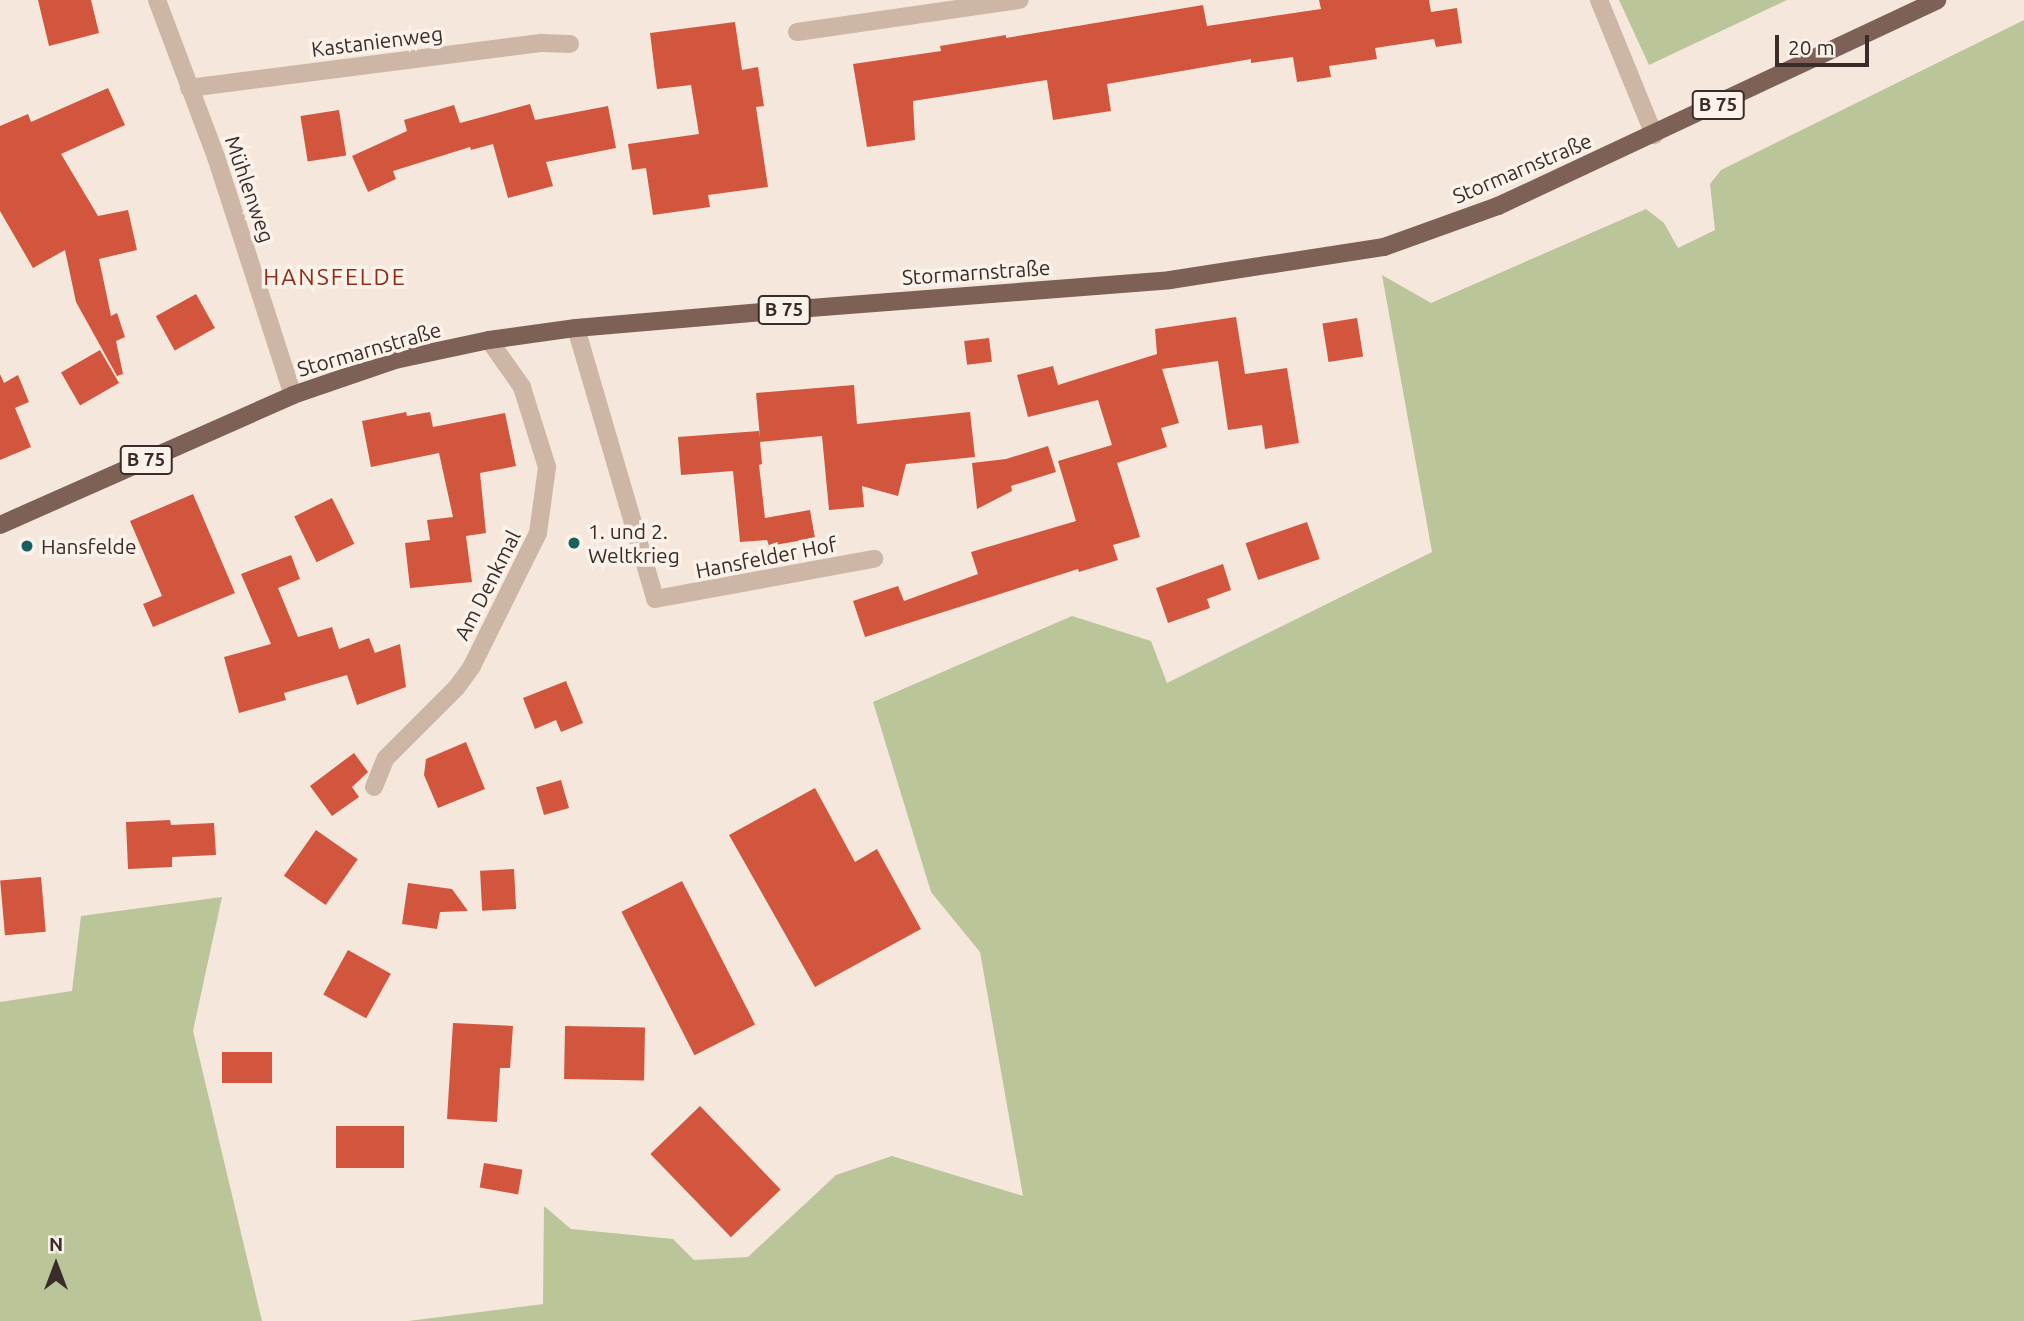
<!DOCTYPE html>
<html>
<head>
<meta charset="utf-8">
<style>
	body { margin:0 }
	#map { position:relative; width:2024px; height:1321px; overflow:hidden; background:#f5e7dc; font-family:Ubuntu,sans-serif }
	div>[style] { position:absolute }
	.green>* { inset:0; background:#bac59a }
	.building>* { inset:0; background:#d2563d; transform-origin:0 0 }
	.street>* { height:18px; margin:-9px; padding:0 9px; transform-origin:9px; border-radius:9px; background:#ceb6a6 }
	.primary>* { height:18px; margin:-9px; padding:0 9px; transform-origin:9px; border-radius:9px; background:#7d6157 }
	.dots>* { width:19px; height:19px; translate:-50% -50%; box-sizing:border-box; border:4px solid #fbf2e9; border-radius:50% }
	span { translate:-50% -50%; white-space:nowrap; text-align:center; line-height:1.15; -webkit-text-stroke:7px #fbf2e9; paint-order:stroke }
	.shield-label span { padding:2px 5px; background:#fbf2e9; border:2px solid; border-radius:5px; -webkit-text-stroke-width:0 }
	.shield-label { font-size:19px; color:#3a2c28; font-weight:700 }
	.street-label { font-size:21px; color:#3a2c28 }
	.poi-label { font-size:21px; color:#3a2c28 }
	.left { translate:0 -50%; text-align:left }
	.neighbourhood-label { font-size:23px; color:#912c18; letter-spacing:2px }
	.north { position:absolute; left:21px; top:1230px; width:70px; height:70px; -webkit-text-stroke:5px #fbf2e9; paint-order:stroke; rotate:0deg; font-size:19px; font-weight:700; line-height:28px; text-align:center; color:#3a2c28 }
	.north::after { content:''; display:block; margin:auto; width:24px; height:32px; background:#3a2c28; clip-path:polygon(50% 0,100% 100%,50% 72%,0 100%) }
	.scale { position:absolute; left:1775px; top:35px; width:94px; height:32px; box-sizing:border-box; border:4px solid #3a2c28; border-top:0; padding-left:9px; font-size:21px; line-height:24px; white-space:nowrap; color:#3a2c28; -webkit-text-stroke:5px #fbf2e9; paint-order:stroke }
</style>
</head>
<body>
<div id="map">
	<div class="green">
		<div style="clip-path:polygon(1619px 0,1787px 0,1649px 65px)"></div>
		<div style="clip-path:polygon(2024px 20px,2024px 1321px,408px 1321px,543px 1304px,544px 1206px,571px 1229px,673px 1239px,694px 1260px,748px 1257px,836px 1175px,892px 1156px,1023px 1196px,980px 952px,931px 892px,873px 702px,1072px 616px,1151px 641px,1167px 683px,1432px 552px,1382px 275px,1431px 303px,1646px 209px,1664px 223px,1678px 248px,1715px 230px,1710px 184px,1721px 170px)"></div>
		<div style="clip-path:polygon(222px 897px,193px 1031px,262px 1321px,0 1321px,0 1002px,72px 991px,81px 916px)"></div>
	</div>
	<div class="building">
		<div style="clip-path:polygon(38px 0,91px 0,99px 33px,49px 46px)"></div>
		<div style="clip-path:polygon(1319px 0,1429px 0,1431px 12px,1457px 8px,1462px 43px,1436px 47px,1434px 39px,1375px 48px,1377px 59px,1329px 66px,1331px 77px,1297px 82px,1293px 57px,1251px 63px,1251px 59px,1107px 84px,1111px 111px,1053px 120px,1047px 80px,913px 101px,915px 140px,867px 147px,853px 64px,941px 51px,940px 46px,1006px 35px,1006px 38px,1203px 5px,1207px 26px,1321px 9px)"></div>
		<div style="clip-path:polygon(735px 22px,742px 70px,758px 67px,764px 106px,756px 107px,768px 187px,708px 195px,710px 207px,653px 215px,646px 168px,632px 170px,628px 144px,699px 134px,691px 85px,657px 89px,650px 33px)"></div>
		<div style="clip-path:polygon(108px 88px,125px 125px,61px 154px,98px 216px,128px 210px,137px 250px,99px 259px,111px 316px,117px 313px,125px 337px,116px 341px,123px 374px,117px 376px,76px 302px,65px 250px,33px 268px,0 211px,0 126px,28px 114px,31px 122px)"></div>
		<div style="clip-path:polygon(530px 104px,535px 120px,608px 106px,616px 148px,546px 162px,553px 186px,508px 198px,493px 144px,471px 150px,470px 147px,393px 171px,396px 179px,368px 192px,352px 156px,407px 131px,404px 120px,454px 105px,460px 123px)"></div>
		<div style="left:339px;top:110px;width:46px;height:39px;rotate:81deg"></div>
		<div style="left:196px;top:294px;width:39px;height:46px;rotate:61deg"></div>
		<div style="clip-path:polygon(1236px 317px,1245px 374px,1287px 368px,1299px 443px,1265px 449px,1262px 425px,1228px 430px,1218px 361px,1162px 369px,1179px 423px,1161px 428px,1167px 447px,1117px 463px,1140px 537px,1113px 545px,1118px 560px,1079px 572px,1078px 569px,865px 637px,853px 601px,898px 586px,904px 601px,978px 574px,971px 552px,1076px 521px,1058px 461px,1112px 445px,1098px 400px,1028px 417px,1017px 375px,1053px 366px,1058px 385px,1157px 354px,1155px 329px)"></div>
		<div style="left:1357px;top:318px;width:39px;height:35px;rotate:81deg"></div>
		<div style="left:989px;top:338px;width:24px;height:25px;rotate:83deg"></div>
		<div style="left:100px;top:350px;width:38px;height:45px;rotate:60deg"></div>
		<div style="clip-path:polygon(0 374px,4px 383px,18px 375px,29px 402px,15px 408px,31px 447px,0 460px)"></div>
		<div style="clip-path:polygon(854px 385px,857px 424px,970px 412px,975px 457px,906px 464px,898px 496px,862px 486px,864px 507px,829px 510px,822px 436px,760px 442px,762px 464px,759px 465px,765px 518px,810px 510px,815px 538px,769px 546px,767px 540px,740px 542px,733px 471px,681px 475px,678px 437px,759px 431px,760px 438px,756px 393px)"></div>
		<div style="clip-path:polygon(406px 412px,407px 416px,430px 412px,433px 427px,505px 413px,516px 466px,480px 473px,486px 533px,466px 536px,472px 582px,410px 588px,405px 543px,430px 540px,427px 520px,453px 517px,439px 453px,371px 467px,362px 421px)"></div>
		<div style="clip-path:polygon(1048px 446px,1056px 472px,1011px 486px,1012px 491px,977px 509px,972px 463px,1006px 459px)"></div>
		<div style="clip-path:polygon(193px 494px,235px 593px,153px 627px,143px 604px,162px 596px,130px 521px)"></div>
		<div style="left:332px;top:498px;width:51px;height:42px;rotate:64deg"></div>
		<div style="left:1307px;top:522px;width:39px;height:65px;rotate:71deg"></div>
		<div style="clip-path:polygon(291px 555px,300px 579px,278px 588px,298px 637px,332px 627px,339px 649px,369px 638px,375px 653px,400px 644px,406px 687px,357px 705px,347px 675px,284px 693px,286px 700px,239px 713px,224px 657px,271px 644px,241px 574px)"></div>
		<div style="clip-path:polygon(1223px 564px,1231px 590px,1207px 599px,1210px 608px,1168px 623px,1156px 588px)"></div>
		<div style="clip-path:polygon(566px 681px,583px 723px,561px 732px,556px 720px,535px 729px,523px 698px)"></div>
		<div style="clip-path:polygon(466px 742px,485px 789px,438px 808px,424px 775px,426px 759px)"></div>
		<div style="clip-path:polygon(354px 753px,368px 772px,352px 787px,359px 797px,332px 816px,310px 786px)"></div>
		<div style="left:561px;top:780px;width:29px;height:26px;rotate:74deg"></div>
		<div style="clip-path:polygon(815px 788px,855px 862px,877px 849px,921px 929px,815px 987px,729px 835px)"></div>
		<div style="clip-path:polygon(170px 820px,171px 825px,214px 823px,216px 855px,172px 857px,172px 867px,128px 869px,126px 822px)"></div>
		<div style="left:316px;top:830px;width:51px;height:56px;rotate:35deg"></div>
		<div style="left:514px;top:869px;width:40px;height:34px;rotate:87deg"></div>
		<div style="left:41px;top:877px;width:55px;height:41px;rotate:85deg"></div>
		<div style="left:682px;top:881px;width:161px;height:68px;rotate:63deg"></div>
		<div style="clip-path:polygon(408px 883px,452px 889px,468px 911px,440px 912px,437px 929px,402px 924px)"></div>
		<div style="left:348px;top:950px;width:49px;height:51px;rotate:29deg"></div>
		<div style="clip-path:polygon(453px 1023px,513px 1026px,510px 1068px,500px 1068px,497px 1122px,447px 1119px)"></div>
		<div style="left:565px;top:1026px;width:80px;height:53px;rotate:1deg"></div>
		<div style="left:222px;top:1052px;width:50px;height:31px"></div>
		<div style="left:700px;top:1106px;width:116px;height:69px;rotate:46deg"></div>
		<div style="left:336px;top:1126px;width:68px;height:42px"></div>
		<div style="left:484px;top:1163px;width:39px;height:25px;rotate:10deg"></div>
	</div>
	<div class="street">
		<div style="left:157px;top:0;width:168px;rotate:69.4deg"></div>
		<div style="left:216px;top:157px;width:250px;rotate:72.1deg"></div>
		<div style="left:1599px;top:0;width:146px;rotate:67.8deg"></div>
		<div style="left:797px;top:32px;width:225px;rotate:-8.2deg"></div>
		<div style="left:189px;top:88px;width:356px;rotate:-7.3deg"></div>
		<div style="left:542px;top:43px;width:28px;rotate:2deg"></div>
		<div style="left:576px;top:328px;width:282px;rotate:73.7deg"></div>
		<div style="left:655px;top:599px;width:223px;rotate:-10.4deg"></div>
		<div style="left:374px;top:787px;width:31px;rotate:-68deg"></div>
		<div style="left:386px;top:758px;width:100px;rotate:-45deg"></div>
		<div style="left:457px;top:687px;width:26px;rotate:-54deg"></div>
		<div style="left:472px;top:666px;width:148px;rotate:-63.6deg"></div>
		<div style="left:538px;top:533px;width:67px;rotate:-82.2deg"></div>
		<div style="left:547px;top:467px;width:84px;rotate:-107.4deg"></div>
		<div style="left:522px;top:387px;width:57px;rotate:-125.1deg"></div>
	</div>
	<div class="primary">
		<div style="left:0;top:525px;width:321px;rotate:-23.9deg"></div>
		<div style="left:293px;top:395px;width:108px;rotate:-18.9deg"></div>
		<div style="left:395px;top:360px;width:96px;rotate:-12deg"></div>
		<div style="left:489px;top:340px;width:88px;rotate:-7.9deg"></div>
		<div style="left:576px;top:328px;width:235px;rotate:-4.9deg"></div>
		<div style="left:810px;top:308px;width:361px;rotate:-4.4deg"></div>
		<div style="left:1170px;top:280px;width:217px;rotate:-8.8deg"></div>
		<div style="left:1384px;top:247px;width:121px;rotate:-19.8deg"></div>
		<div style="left:1498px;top:206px;width:485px;rotate:-25.1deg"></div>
	</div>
	<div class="dots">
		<div style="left:574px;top:543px;background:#19605f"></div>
		<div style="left:27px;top:546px;background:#19605f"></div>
	</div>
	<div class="shield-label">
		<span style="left:1718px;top:105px">B 75</span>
		<span style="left:784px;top:310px">B 75</span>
		<span style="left:146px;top:460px">B 75</span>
	</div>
	<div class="street-label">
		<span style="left:377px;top:41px;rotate:-7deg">Kastanienweg</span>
		<span style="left:1522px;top:168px;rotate:-23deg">Stormarnstraße</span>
		<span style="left:250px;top:189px;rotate:71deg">Mühlenweg</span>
		<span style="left:976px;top:272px;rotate:-4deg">Stormarnstraße</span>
		<span style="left:369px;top:349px;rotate:-16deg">Stormarnstraße</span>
		<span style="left:766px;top:557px;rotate:-11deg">Hansfelder Hof</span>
		<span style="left:487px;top:585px;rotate:-63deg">Am Denkmal</span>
	</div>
	<div class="poi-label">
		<span class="left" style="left:588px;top:543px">1. und 2.<br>Weltkrieg</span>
		<span class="left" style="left:41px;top:546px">Hansfelde</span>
	</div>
	<div class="neighbourhood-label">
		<span style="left:335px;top:277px">HANSFELDE</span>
	</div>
	<div class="north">N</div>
	<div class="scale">20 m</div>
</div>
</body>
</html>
